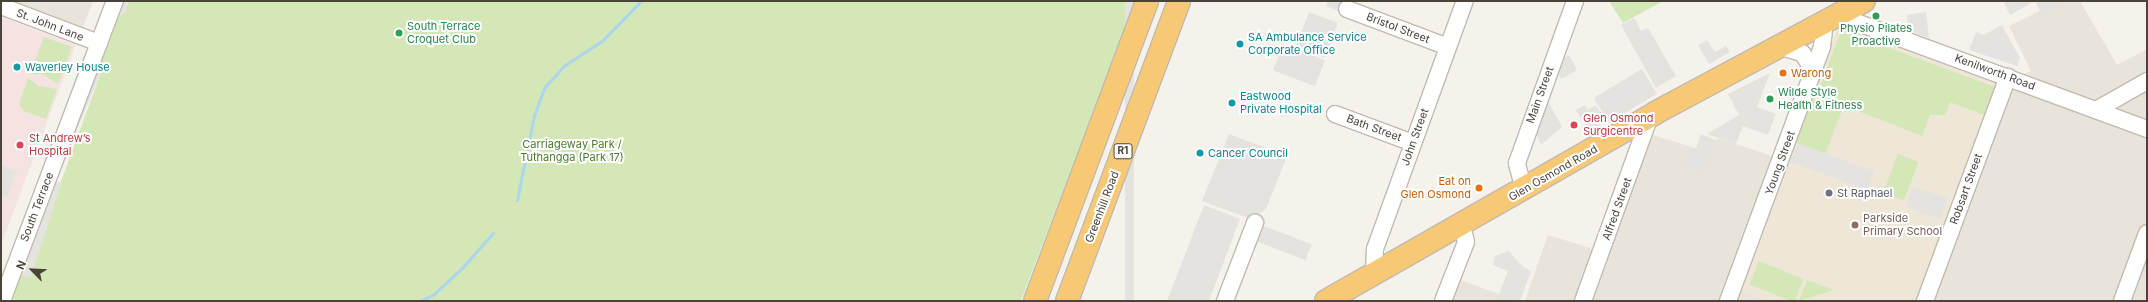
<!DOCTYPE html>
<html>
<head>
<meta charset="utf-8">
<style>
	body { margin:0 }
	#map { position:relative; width:2148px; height:302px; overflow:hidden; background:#f5f2ec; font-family:Inter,sans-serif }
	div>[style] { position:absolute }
	.residential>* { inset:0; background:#e9e4da }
	.education>* { inset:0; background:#eee7d7 }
	.medical>* { inset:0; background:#f5e3e1 }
	.green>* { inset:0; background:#d3e7b7; transform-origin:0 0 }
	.parking>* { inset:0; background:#e4e3e0; transform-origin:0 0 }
	.stream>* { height:3px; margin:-1.5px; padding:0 1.5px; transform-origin:1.5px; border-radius:1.5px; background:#acd5ee }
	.roads { filter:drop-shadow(1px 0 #c1baaf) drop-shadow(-1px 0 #c1baaf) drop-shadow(0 1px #c1baaf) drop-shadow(0 -1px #c1baaf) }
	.minor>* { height:16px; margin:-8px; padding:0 8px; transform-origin:8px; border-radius:8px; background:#fff }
	.highway>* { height:22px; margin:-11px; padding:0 11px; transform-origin:11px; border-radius:11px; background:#f8c975 }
	.dots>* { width:11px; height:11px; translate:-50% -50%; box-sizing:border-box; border:2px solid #fff; border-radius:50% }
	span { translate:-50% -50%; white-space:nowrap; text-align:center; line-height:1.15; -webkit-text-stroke:4px #fff; paint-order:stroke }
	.shield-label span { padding:1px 3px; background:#fff; border:1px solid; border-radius:3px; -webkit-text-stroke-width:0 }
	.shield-label { font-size:10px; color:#4a433a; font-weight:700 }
	.street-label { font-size:11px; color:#4a433a }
	.leisure-label { font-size:11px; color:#27864d }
	.left { translate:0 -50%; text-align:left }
	.culture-label { font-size:11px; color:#0d838f }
	.food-label { font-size:11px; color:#c56008 }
	.right { translate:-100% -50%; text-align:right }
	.health-label { font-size:11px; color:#be3a42 }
	.park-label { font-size:11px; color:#4d7a2e }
	.worship-label { font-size:11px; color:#5b616d }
	.education-label { font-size:11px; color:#785e54 }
	.frame { position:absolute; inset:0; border:2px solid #4a433a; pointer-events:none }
	.north { position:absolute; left:12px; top:250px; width:40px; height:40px; -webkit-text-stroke:3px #fff; paint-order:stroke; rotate:294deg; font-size:11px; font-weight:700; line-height:16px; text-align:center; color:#4a433a }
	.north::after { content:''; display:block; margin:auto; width:14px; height:18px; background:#4a433a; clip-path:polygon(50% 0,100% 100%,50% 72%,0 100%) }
</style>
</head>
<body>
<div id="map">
	<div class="residential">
		<div style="clip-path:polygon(14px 1px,93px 1px,83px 27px)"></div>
		<div style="clip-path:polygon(2060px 1px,2080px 1px,2117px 65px,2147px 49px,2147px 301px,1918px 301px,1997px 84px,2031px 71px,2009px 26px)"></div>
		<div style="clip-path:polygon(1653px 135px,1711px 153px,1717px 138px,1788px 161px,1741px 290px,1771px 301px,1525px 301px,1548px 235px,1607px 253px)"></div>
		<div style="clip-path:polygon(1458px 279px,1518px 301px,1450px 301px)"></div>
	</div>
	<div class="education">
		<div style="clip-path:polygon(1838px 25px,1997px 84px,1918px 301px,1771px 301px,1741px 290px)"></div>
	</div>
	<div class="medical">
		<div style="clip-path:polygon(1px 17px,76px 45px,1px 245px)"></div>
	</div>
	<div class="green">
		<div style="clip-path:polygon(129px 1px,1135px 1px,1021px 301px,16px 301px,9px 296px,17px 273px,26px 276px,104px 65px,97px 62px,112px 22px,125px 12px)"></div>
		<div style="clip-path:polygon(1609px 1px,1663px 1px,1623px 23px)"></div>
		<div style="clip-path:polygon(1841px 30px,1995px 87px,1984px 115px,1950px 102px,1945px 115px,1930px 115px,1922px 136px,1817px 95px)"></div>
		<div style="clip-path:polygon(44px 37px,72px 47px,58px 84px,42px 74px,30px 74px)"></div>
		<div style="clip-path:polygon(28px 78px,38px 86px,57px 89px,46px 119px,24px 111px,19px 104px)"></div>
		<div style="left:1813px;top:99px;width:31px;height:47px;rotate:21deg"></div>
		<div style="left:1898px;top:154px;width:22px;height:41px;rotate:21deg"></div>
		<div style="left:1759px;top:261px;width:48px;height:25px;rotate:22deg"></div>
		<div style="clip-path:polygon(1807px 280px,1834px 290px,1799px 301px)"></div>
	</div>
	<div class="parking">
		<div style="clip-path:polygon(120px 1px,129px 1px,125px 12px,112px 22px)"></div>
		<div style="left:1125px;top:1px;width:9px;height:320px"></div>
		<div style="clip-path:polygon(1328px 1px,1347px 1px,1343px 13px,1326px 6px)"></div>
		<div style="clip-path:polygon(2003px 1px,2065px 1px,2065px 2px,2042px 15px,2035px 1px,2010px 15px)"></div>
		<div style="left:1309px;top:12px;width:31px;height:37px;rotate:21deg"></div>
		<div style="clip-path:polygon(1926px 12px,1929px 38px,1908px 31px,1907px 15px)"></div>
		<div style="clip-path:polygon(1634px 18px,1641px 31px,1648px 28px,1676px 76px,1656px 88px,1621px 25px)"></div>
		<div style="clip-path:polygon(2002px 25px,2020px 58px,2017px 66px,1969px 50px,1976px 32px,1984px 35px)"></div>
		<div style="clip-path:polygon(1707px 40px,1715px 52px,1726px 46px,1730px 52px,1709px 64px,1698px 45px)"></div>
		<div style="left:1283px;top:44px;width:45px;height:28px;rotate:21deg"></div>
		<div style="clip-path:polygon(1569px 55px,1577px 70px,1561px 79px,1557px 72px,1561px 60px)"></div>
		<div style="left:97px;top:62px;width:8px;height:114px;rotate:23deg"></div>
		<div style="left:1642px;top:69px;width:29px;height:56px;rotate:59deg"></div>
		<div style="clip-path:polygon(1770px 73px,1757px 107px,1776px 114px,1768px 135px,1743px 126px,1736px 144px,1707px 134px,1739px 115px,1728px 94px)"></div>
		<div style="clip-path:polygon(1547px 99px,1562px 127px,1541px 145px,1535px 132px)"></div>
		<div style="clip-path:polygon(1585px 105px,1588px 110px,1596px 105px,1606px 121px,1589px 132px,1576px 110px)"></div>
		<div style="clip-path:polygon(1229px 134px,1287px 156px,1266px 209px,1251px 219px,1202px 201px)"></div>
		<div style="clip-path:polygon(1701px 134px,1716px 140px,1703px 173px,1684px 166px,1690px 147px,1696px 149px)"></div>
		<div style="left:1797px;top:143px;width:82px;height:20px;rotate:20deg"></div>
		<div style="clip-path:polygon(1px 165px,17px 171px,7px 198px,1px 195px)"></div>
		<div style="left:53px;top:180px;width:9px;height:100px;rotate:18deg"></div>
		<div style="left:1913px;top:186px;width:37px;height:22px;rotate:20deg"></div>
		<div style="clip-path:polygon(1204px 205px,1240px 219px,1209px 301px,1167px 301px)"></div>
		<div style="left:1264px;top:226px;width:51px;height:17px;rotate:21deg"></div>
		<div style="clip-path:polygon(1509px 251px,1523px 267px,1531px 271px,1520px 301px,1498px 297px,1508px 271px,1493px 265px,1495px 256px)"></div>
	</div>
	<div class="stream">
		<div style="left:517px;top:200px;width:86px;rotate:-78.6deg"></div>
		<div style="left:534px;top:116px;width:30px;rotate:-70deg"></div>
		<div style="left:544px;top:88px;width:31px;rotate:-48deg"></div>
		<div style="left:565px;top:65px;width:44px;rotate:-33deg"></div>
		<div style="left:602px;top:41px;width:56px;rotate:-45.7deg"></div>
		<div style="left:420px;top:301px;width:16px;rotate:-27deg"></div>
		<div style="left:434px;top:294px;width:38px;rotate:-43deg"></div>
		<div style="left:462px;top:268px;width:47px;rotate:-48.5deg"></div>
	</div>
	<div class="roads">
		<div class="minor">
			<div style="left:1px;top:6px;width:105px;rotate:20.7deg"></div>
			<div style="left:1347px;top:9px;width:108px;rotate:20.6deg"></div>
			<div style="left:1847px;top:10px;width:15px;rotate:53deg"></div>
			<div style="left:1856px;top:22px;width:310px;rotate:20.2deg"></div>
			<div style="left:1781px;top:47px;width:22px;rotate:16deg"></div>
			<div style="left:1802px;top:53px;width:22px;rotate:56deg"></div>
			<div style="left:2096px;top:110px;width:59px;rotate:-29.6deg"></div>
			<div style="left:1335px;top:114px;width:83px;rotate:20.4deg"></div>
			<div style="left:1524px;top:190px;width:28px;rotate:-105deg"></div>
			<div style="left:1517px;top:163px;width:172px;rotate:-70.3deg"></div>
			<div style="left:1374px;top:275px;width:26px;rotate:-88deg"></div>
			<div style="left:1375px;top:249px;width:264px;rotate:-70.1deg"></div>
			<div style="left:2px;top:301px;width:321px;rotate:-69.4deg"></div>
			<div style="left:1225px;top:301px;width:84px;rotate:-69deg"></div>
			<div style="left:1443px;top:301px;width:63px;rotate:-68.7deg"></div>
			<div style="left:1466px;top:242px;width:17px;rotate:-103deg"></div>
			<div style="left:1583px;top:301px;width:197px;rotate:-70.1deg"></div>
			<div style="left:1728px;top:301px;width:271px;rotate:-69.7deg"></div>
			<div style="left:1822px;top:47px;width:24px;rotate:-83deg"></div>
			<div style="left:1925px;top:301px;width:239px;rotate:-69.7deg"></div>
			<div style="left:2122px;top:301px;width:72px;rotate:-69.8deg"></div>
		</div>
		<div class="highway">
			<div style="left:1035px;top:301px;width:320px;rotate:-69.5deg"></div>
			<div style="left:1067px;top:301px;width:320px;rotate:-69.5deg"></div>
			<div style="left:1326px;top:301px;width:379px;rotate:-29.7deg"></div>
			<div style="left:1655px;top:113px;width:237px;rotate:-28.2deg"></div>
		</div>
	</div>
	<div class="dots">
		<div style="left:1876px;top:16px;background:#2e9e5b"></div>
		<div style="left:399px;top:33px;background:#2e9e5b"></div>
		<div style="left:1240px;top:44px;background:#0f9aa8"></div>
		<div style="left:17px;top:67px;background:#0f9aa8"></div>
		<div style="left:1783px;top:73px;background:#e8710a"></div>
		<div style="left:1770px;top:99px;background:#2e9e5b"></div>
		<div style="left:1232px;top:103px;background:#0f9aa8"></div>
		<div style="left:1574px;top:125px;background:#e0444e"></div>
		<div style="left:20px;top:145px;background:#e0444e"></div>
		<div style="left:1200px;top:153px;background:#0f9aa8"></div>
		<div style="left:1479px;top:188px;background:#e8710a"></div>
		<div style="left:1829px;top:193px;background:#6b7280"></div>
		<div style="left:1855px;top:225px;background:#8d6e63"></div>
	</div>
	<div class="shield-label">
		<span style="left:1123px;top:151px">R1</span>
	</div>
	<div class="street-label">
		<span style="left:50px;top:25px;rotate:21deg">St. John Lane</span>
		<span style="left:1398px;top:28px;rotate:21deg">Bristol Street</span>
		<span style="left:1995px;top:72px;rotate:20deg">Kenilworth Road</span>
		<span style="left:1540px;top:95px;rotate:-70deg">Main Street</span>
		<span style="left:1374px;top:128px;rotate:20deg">Bath Street</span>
		<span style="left:1415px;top:137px;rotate:-70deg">John Street</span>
		<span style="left:1780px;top:163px;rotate:-70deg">Young Street</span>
		<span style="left:1553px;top:173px;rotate:-30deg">Glen Osmond Road</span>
		<span style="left:1966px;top:189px;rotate:-70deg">Robsart Street</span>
		<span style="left:37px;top:207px;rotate:-69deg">South Terrace</span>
		<span style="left:1102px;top:207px;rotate:-69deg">Greenhill Road</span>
		<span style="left:1617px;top:209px;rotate:-70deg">Alfred Street</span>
	</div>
	<div class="leisure-label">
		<span class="left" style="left:407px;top:33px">South Terrace<br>Croquet Club</span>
		<span style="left:1876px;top:35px">Physio Pilates<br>Proactive</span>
		<span class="left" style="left:1778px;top:99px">Wilde Style<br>Health &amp; Fitness</span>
	</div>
	<div class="culture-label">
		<span class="left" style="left:1248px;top:44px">SA Ambulance Service<br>Corporate Office</span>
		<span class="left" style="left:25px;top:67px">Waverley House</span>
		<span class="left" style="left:1240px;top:103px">Eastwood<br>Private Hospital</span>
		<span class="left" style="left:1208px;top:153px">Cancer Council</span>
	</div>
	<div class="food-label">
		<span class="left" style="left:1791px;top:73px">Warong</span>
		<span class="right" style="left:1471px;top:188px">Eat on<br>Glen Osmond</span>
	</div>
	<div class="health-label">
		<span class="left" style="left:1583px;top:125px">Glen Osmond<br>Surgicentre</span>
		<span class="left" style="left:29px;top:145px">St Andrew’s<br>Hospital</span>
	</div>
	<div class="park-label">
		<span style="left:572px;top:151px">Carriageway Park /<br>Tuthangga (Park 17)</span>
	</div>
	<div class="worship-label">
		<span class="left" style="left:1837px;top:193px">St Raphael</span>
	</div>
	<div class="education-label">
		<span class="left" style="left:1863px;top:225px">Parkside<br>Primary School</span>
	</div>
	<div class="frame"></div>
	<div class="north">N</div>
</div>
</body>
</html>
